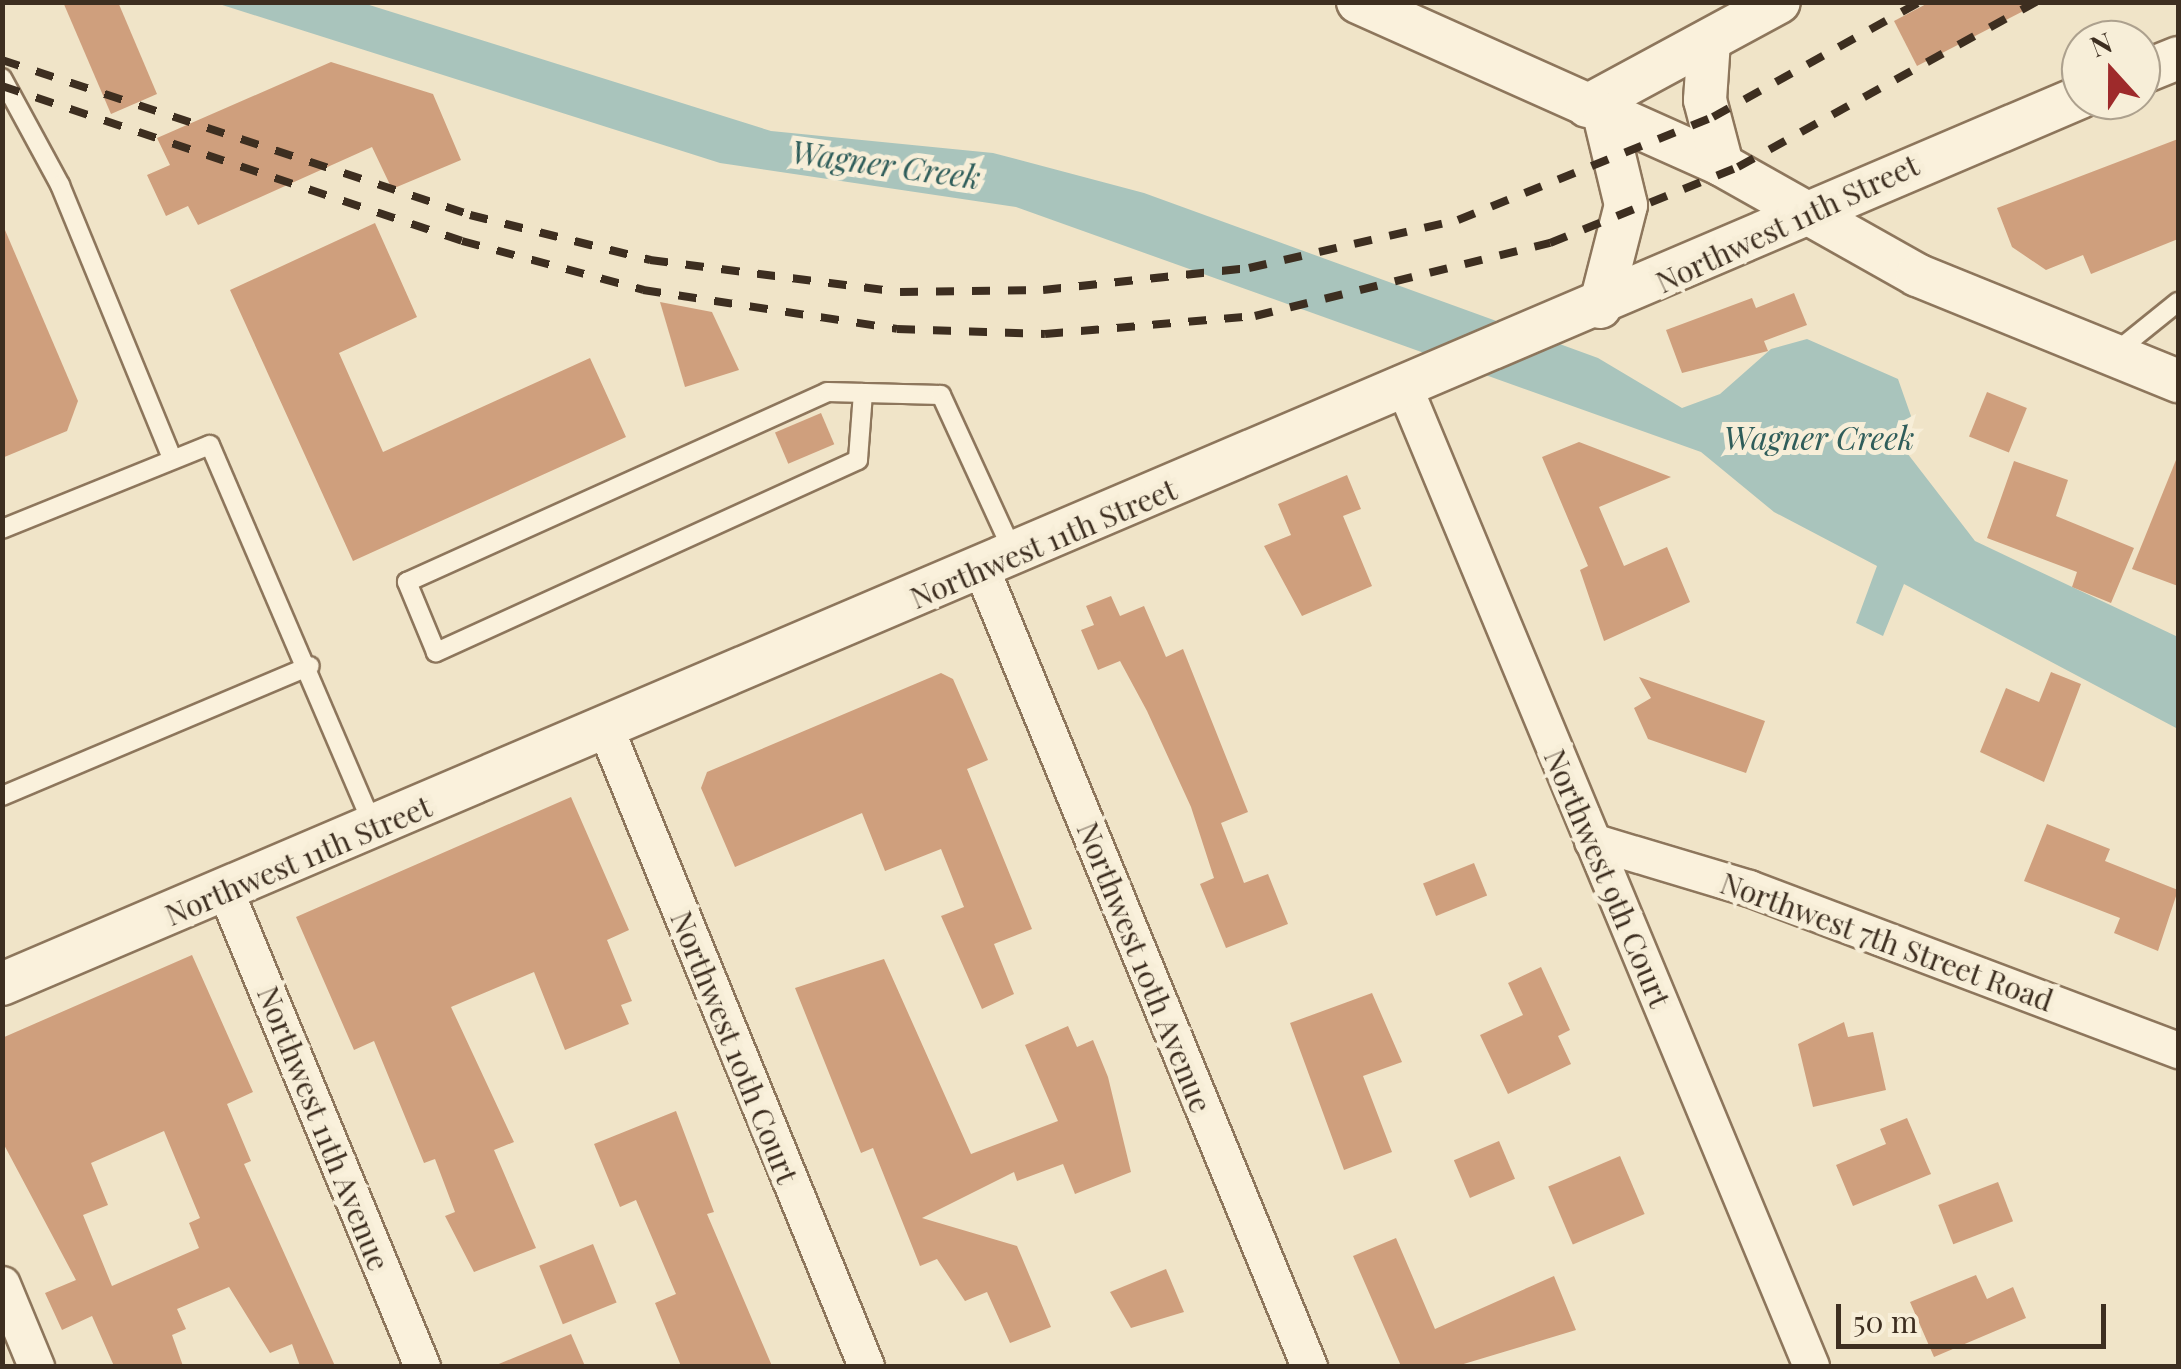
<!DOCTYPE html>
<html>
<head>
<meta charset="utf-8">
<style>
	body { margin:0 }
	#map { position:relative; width:2181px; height:1369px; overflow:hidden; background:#f0e4c8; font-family:"Playfair Display",serif }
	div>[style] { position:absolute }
	.water>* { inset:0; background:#a9c4bc }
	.building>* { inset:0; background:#cf9f7d; transform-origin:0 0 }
	.roads { filter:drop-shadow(2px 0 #8d765c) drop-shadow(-2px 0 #8d765c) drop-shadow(0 2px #8d765c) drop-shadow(0 -2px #8d765c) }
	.service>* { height:18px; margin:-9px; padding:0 9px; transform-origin:9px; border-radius:9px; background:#faf1dc }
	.minor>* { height:35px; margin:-17.5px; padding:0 17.5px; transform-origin:17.5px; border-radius:17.5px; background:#faf1dc }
	.tertiary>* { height:42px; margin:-21px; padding:0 21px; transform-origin:21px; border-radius:21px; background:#faf1dc }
	.rail>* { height:8px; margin-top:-4px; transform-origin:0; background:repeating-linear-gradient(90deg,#3d2e20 0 18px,transparent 0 36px) }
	span { translate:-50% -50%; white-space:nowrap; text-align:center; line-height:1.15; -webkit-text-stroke:10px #f7eed8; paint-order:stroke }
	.street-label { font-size:30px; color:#3d2e20 }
	.water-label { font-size:32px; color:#2f5d5a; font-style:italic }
	.frame { position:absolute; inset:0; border:5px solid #3d2e20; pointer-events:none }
	.north { position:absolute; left:2061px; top:20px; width:100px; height:100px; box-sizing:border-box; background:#f7eed8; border:2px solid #ada18e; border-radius:50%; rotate:339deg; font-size:28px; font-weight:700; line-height:40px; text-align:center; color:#3d2e20 }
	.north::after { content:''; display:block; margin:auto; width:35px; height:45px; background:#9e2a2b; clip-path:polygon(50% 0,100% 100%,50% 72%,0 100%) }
	.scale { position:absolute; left:1836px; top:1304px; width:270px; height:45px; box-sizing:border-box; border:5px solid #3d2e20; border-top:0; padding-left:12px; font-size:30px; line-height:35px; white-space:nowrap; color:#3d2e20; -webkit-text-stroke:8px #f7eed8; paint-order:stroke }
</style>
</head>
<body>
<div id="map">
	<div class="water">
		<div style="clip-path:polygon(216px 3px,363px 3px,771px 131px,993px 153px,1144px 193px,1598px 358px,1682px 408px,1720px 394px,1771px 349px,1807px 339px,1898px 379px,1911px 416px,1904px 449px,1975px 541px,2178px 637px,2178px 729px,1904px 584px,1883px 636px,1856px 623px,1877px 566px,1774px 512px,1701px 452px,1016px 207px,720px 163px)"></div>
	</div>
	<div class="building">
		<div style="clip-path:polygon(63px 2px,118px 2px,157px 94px,111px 114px)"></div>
		<div style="clip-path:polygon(1930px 2px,2041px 2px,1917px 66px,1894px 21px)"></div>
		<div style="clip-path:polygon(331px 62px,433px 94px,461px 160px,392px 189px,372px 147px,198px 225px,188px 206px,166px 216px,147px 175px,170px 165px,157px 138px)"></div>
		<div style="clip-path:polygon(2178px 139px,2178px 239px,2091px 274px,2083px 255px,2046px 270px,2012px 247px,1997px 208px)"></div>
		<div style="clip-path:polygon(2px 223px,78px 401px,67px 431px,2px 458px)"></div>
		<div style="clip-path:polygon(375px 223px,417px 317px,339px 353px,383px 452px,590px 358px,626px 437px,353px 561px,230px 290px)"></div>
		<div style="clip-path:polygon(1794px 293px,1807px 325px,1764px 341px,1768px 351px,1682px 373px,1666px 330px,1752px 298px,1756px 308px)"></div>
		<div style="clip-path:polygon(660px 302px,712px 312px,739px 370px,685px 387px)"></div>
		<div style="left:1987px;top:392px;width:43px;height:48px;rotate:22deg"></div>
		<div style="left:821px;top:413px;width:34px;height:50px;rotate:67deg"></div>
		<div style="clip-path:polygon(1579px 442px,1671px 477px,1599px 507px,1624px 566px,1667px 547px,1690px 602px,1604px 641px,1580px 570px,1588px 566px,1542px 457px)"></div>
		<div style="clip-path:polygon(2178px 455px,2178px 586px,2132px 569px)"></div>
		<div style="clip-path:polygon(2014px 461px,2068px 480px,2056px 516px,2134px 548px,2111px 603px,2072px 587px,2077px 572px,1987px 538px)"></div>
		<div style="clip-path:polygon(1347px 475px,1361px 509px,1343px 516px,1372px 586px,1302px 616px,1264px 546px,1291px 535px,1278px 504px)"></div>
		<div style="clip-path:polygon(1111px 596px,1120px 616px,1144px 606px,1166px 657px,1183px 649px,1248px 812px,1221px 823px,1244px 883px,1268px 874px,1288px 924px,1226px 948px,1200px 884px,1214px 878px,1191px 807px,1147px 711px,1120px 661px,1098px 670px,1081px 630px,1094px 625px,1086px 606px)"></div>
		<div style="clip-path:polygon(2051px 672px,2081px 684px,2044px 782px,1980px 752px,2006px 688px,2039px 702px)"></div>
		<div style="clip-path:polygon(941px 673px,953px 679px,988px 760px,967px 769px,1032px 929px,994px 944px,1014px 994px,982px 1009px,941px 916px,964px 907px,941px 849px,885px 871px,862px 813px,735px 867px,701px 788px,707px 772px)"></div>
		<div style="clip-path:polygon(1639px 677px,1765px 721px,1746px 773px,1648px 739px,1634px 708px,1651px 698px)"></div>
		<div style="clip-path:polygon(571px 797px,629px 930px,607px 940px,632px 1001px,621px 1005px,629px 1024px,565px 1050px,534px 972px,451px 1007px,514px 1142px,494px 1150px,536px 1248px,474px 1272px,445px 1216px,455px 1212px,435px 1159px,424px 1163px,374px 1041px,354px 1050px,296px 917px)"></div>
		<div style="clip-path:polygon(2047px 824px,2110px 849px,2105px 861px,2178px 890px,2158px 951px,2114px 933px,2120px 918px,2024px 881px)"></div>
		<div style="left:1474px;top:863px;width:35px;height:55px;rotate:68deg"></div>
		<div style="clip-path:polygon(evenodd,192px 955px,253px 1092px,227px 1104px,251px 1161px,244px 1164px,335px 1366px,300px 1366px,292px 1344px,270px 1353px,229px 1287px,177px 1309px,186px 1329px,172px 1335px,183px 1366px,114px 1366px,92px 1316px,62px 1330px,45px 1293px,76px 1280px,2px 1141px,2px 1038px,192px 955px,164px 1131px,200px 1218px,189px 1223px,199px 1248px,112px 1286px,83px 1215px,108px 1205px,91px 1163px,164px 1131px)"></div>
		<div style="clip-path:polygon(884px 959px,971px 1154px,1058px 1121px,1025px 1045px,1068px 1026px,1077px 1047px,1093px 1040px,1108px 1077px,1131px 1172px,1075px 1194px,1063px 1164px,1017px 1181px,1014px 1172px,922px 1218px,1017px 1246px,1051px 1327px,1010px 1343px,987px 1292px,965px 1301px,937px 1259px,920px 1266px,873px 1148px,861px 1153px,795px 988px)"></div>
		<div style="clip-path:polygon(1541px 967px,1570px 1030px,1558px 1036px,1571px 1064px,1508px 1094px,1480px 1035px,1523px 1015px,1508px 983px)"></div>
		<div style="clip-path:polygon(1372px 993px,1402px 1062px,1363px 1076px,1392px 1152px,1344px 1170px,1290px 1023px)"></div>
		<div style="clip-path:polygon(1844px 1022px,1848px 1037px,1873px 1032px,1886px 1090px,1813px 1107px,1798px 1044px)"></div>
		<div style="clip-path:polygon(676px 1111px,714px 1212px,707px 1214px,772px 1366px,681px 1366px,655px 1303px,676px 1294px,636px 1200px,620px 1207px,594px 1144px)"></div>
		<div style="clip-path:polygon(1907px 1118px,1931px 1174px,1853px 1206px,1836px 1165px,1886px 1144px,1880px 1129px)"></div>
		<div style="left:1499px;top:1141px;width:41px;height:49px;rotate:67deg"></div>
		<div style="left:1620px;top:1156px;width:63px;height:78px;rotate:67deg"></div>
		<div style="left:1998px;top:1182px;width:42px;height:64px;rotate:69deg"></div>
		<div style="clip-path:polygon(1396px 1238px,1435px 1329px,1554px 1276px,1576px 1330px,1457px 1366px,1401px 1366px,1353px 1256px)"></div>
		<div style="left:593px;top:1244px;width:63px;height:58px;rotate:68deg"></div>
		<div style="clip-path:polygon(1166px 1269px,1184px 1312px,1131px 1328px,1110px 1292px)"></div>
		<div style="clip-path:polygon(1976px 1275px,1987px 1299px,2013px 1287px,2026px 1318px,1934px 1357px,1910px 1302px)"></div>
		<div style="clip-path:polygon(571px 1334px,585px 1366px,494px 1366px)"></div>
	</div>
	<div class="roads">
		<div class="service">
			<div style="left:2px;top:78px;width:122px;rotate:61.5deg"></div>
			<div style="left:60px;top:185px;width:295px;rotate:67.7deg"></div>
			<div style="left:2112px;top:355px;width:85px;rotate:-38.8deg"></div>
			<div style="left:863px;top:393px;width:67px;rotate:94.3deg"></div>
			<div style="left:858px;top:460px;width:464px;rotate:155.5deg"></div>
			<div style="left:436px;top:652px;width:76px;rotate:-112.5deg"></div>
			<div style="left:407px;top:582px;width:461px;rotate:-24.3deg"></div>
			<div style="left:827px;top:392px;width:114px;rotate:1.5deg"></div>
			<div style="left:941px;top:395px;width:175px;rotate:65.3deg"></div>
			<div style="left:2px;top:529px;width:224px;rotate:-22deg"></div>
			<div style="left:210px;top:445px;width:417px;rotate:66.8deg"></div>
			<div style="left:2px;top:796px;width:334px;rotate:-22.9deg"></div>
		</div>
		<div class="minor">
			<div style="left:1405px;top:389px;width:1058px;rotate:67.43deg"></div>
			<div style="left:981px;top:568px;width:863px;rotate:67.66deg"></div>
			<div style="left:605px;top:727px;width:690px;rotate:67.78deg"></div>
			<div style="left:1592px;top:841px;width:164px;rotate:16.7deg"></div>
			<div style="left:1749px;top:888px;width:459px;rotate:20.7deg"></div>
			<div style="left:225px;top:890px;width:515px;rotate:67.52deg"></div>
			<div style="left:2px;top:1284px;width:89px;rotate:67.5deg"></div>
		</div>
		<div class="tertiary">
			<div style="left:1358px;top:2px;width:399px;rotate:24.1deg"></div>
			<div style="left:1722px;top:165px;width:224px;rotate:29.4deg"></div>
			<div style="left:1917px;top:275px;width:282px;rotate:22.1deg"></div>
			<div style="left:1709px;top:41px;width:59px;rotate:93.9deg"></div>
			<div style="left:1705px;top:100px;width:67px;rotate:75.3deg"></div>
			<div style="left:2141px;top:73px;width:40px;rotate:-22deg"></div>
			<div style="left:1587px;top:106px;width:218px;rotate:-28.4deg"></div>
			<div style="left:1600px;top:307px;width:105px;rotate:-75.7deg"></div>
			<div style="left:1626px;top:205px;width:94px;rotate:-103.6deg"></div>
			<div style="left:2px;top:984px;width:2260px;rotate:-23.11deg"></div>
		</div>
	</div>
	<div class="rail">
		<div style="left:2px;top:60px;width:493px;rotate:18.3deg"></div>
		<div style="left:470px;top:215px;width:186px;rotate:14deg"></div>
		<div style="left:650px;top:260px;width:252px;rotate:7.3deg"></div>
		<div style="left:900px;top:292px;width:143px;rotate:-0.8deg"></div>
		<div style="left:1043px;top:290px;width:207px;rotate:-6.1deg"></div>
		<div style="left:1249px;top:268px;width:214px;rotate:-12.9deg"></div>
		<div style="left:1458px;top:220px;width:275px;rotate:-22deg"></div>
		<div style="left:1713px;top:117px;width:237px;rotate:-29.1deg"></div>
		<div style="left:2px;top:86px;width:485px;rotate:18.6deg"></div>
		<div style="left:462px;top:241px;width:188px;rotate:15.1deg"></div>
		<div style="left:643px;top:290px;width:257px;rotate:8.7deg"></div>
		<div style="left:897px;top:329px;width:148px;rotate:1.9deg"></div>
		<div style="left:1045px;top:334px;width:211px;rotate:-4.9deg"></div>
		<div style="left:1255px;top:316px;width:304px;rotate:-13.9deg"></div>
		<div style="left:1550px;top:243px;width:203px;rotate:-22deg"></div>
		<div style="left:1738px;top:167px;width:341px;rotate:-29deg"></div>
	</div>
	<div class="street-label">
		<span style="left:1787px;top:223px;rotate:-25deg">Northwest 11th Street</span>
		<span style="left:1043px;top:543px;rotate:-23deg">Northwest 11th Street</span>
		<span style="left:298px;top:860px;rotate:-23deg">Northwest 11th Street</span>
		<span style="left:1608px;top:878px;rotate:67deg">Northwest 9th Court</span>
		<span style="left:1887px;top:941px;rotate:20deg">Northwest 7th Street Road</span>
		<span style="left:1145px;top:967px;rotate:68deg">Northwest 10th Avenue</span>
		<span style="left:735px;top:1047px;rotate:68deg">Northwest 10th Court</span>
		<span style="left:324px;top:1128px;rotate:68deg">Northwest 11th Avenue</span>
	</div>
	<div class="water-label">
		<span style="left:886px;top:164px;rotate:8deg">Wagner Creek</span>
		<span style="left:1819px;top:437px">Wagner Creek</span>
	</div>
	<div class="frame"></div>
	<div class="north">N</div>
	<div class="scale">50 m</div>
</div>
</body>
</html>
